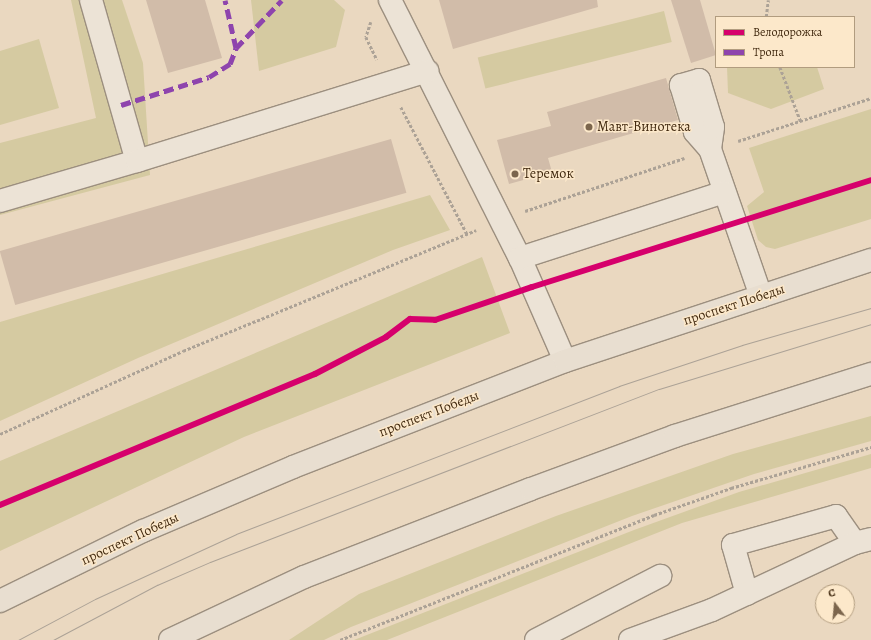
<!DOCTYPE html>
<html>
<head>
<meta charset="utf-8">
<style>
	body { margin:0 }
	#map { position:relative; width:871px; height:640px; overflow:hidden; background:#ead8c0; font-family:Alegreya,serif }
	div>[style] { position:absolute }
	.green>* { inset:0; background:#d5caa1; transform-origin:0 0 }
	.building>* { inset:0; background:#d1bca9; transform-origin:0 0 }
	.path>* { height:2.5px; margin-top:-1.25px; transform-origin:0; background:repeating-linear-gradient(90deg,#aca296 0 3px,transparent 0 5px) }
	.roads { filter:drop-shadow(1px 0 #9c8f7f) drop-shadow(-1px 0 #9c8f7f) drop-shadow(0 1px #9c8f7f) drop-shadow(0 -1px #9c8f7f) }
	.minor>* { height:22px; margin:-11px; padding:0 11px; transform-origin:11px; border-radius:11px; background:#ece3d6 }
	.major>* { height:22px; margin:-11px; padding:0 11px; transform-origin:11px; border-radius:11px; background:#e8ded0 }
	.tram>* { height:1px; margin:-0.5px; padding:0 0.5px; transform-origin:0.5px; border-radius:0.5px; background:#aca296 }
	.quiet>* { height:5px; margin-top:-2.5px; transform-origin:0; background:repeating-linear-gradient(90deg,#8e44ad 0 10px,transparent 0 15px) }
	.cycleway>* { height:6px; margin:-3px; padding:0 3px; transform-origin:3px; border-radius:3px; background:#d6006c }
	.dots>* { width:11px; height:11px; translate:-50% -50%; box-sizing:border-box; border:2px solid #fce8ca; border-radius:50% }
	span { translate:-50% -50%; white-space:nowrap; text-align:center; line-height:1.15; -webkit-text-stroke:3px #fce8ca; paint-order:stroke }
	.poi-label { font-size:14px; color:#41290f }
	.left { translate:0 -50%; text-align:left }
	.street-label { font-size:14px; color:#41290f }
	.legend { position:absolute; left:715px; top:16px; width:140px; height:52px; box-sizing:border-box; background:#fce8ca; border:1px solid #b19c7f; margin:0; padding:5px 7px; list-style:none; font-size:12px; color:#41290f }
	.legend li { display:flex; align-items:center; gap:8px; height:20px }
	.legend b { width:20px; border:1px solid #b19c7f }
	.north { position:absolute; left:815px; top:584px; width:40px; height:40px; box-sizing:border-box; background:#fce8ca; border:1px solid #b19c7f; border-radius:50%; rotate:344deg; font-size:11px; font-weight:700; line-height:16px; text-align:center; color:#41290f }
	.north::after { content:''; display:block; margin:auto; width:14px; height:18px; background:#7c664d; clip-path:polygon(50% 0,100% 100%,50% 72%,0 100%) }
</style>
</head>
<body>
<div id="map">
	<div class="green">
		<div style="clip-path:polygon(71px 0,122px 0,143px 63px,150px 175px,0 215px,0 143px,96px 118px)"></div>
		<div style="clip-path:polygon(251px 0,334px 0,345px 10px,336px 47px,259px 71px)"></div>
		<div style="left:664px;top:11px;width:32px;height:192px;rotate:76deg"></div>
		<div style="clip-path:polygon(39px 39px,59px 108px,0 125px,0 51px)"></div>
		<div style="clip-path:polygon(727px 67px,817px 67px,824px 89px,771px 109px,728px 93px)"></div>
		<div style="clip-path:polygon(871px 109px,871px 219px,775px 249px,766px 247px,758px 240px,747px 206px,764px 192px,749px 148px)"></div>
		<div style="clip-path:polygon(430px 195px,450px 230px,393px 250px,138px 358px,0 421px,0 322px)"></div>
		<div style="clip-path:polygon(482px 257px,510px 333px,244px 437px,0 551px,0 461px)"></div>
		<div style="clip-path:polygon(871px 416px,871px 441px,754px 474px,632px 516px,351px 627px,324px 640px,289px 640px,359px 594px,556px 516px,733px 454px)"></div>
		<div style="clip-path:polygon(871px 454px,871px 468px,682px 523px,387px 640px,354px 640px,634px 530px,739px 492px)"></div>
	</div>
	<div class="building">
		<div style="clip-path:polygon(146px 0,205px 0,222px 58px,168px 73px)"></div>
		<div style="clip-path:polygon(439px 0,597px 0,598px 7px,453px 49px)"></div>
		<div style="clip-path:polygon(671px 0,700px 0,716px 55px,691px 63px)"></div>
		<div style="clip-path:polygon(666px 78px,678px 120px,548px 158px,552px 172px,509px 184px,497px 140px,551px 126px,547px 112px)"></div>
		<div style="left:391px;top:139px;width:56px;height:407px;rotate:74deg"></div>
	</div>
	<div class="path">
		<div style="left:766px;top:17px;width:17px;rotate:-83deg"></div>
		<div style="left:371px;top:22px;width:16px;rotate:108deg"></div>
		<div style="left:366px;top:37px;width:25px;rotate:64deg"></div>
		<div style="left:780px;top:67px;width:59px;rotate:69.1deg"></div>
		<div style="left:401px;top:107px;width:143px;rotate:62.5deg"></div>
		<div style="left:738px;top:141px;width:140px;rotate:-17.9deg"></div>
		<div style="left:525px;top:211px;width:168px;rotate:-18.4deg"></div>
		<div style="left:0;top:434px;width:201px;rotate:-24.4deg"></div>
		<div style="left:183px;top:351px;width:317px;rotate:-22.4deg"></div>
		<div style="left:340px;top:640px;width:338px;rotate:-21.7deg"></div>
		<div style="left:654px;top:515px;width:82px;rotate:-19.3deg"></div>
		<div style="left:731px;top:488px;width:146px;rotate:-16.3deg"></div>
	</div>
	<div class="roads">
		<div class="minor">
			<div style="left:91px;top:0;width:167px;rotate:74.1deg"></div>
			<div style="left:390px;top:0;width:289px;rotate:63.3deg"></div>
			<div style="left:520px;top:258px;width:112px;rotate:66.4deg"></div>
			<div style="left:710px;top:149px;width:22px;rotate:-82deg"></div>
			<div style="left:713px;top:127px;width:49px;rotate:-106.6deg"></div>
			<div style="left:699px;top:80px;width:19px;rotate:164deg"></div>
			<div style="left:681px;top:85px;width:49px;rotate:73.4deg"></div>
			<div style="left:695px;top:132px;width:23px;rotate:49deg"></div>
			<div style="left:710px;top:149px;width:156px;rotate:70.9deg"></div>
			<div style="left:0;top:201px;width:143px;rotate:-16.3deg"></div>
			<div style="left:137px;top:161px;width:304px;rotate:-17.2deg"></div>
			<div style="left:520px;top:258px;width:214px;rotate:-17.9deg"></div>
			<div style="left:747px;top:594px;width:51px;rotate:-105.9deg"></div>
			<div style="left:733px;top:545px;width:107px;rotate:-15.7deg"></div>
			<div style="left:836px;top:516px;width:33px;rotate:55deg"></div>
			<div style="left:536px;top:640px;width:140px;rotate:-27.3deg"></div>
			<div style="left:630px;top:640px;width:87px;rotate:-20.1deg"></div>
			<div style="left:712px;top:610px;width:158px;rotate:-25.1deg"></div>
			<div style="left:855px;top:543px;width:16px;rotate:-14deg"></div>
		</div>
		<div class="major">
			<div style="left:0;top:601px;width:159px;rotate:-26.1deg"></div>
			<div style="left:143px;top:531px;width:163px;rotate:-23.1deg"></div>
			<div style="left:293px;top:467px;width:292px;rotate:-21.3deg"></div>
			<div style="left:565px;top:361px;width:322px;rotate:-18.3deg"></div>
			<div style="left:170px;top:640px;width:148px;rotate:-25.2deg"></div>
			<div style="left:304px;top:577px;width:243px;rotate:-21.2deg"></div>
			<div style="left:531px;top:489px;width:153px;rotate:-20.2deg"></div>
			<div style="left:675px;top:436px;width:206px;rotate:-17.6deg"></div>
		</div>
	</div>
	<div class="tram">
		<div style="left:18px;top:640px;width:87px;rotate:-28deg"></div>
		<div style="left:95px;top:599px;width:155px;rotate:-24.7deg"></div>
		<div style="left:236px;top:534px;width:411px;rotate:-21.1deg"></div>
		<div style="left:619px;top:386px;width:130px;rotate:-18.4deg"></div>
		<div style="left:742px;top:345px;width:134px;rotate:-16deg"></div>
		<div style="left:53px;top:640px;width:118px;rotate:-27.9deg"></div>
		<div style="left:157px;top:585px;width:58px;rotate:-23.5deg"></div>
		<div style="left:210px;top:562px;width:481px;rotate:-21.1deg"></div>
		<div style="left:659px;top:389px;width:222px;rotate:-17deg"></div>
	</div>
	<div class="quiet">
		<div style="left:236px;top:48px;width:66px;rotate:-46.2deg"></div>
		<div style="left:121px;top:105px;width:92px;rotate:-17.7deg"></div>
		<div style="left:209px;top:77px;width:25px;rotate:-32deg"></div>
		<div style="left:230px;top:64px;width:17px;rotate:-69deg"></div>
		<div style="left:236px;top:48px;width:49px;rotate:-102.9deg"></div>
	</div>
	<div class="cycleway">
		<div style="left:0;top:505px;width:341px;rotate:-22.6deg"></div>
		<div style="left:315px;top:374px;width:80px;rotate:-27.5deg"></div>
		<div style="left:386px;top:337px;width:30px;rotate:-37deg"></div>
		<div style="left:410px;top:319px;width:25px;rotate:2deg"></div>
		<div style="left:435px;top:320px;width:102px;rotate:-18.8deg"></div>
		<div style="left:532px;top:287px;width:355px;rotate:-17.5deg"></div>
	</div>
	<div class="dots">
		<div style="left:589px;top:127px;background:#7c664d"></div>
		<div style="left:515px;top:174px;background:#7c664d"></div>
	</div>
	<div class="poi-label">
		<span class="left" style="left:597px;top:127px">Мавт-Винотека</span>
		<span class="left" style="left:523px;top:174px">Теремок</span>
	</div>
	<div class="street-label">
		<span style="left:734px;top:305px;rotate:-18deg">проспект Победы</span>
		<span style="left:429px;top:414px;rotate:-21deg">проспект Победы</span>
		<span style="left:130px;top:539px;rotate:-25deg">проспект Победы</span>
	</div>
	<ul class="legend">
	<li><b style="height:5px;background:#d6006c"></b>Велодорожка</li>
	<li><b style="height:5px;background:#8e44ad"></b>Тропа</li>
	</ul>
	<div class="north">С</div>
</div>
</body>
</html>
